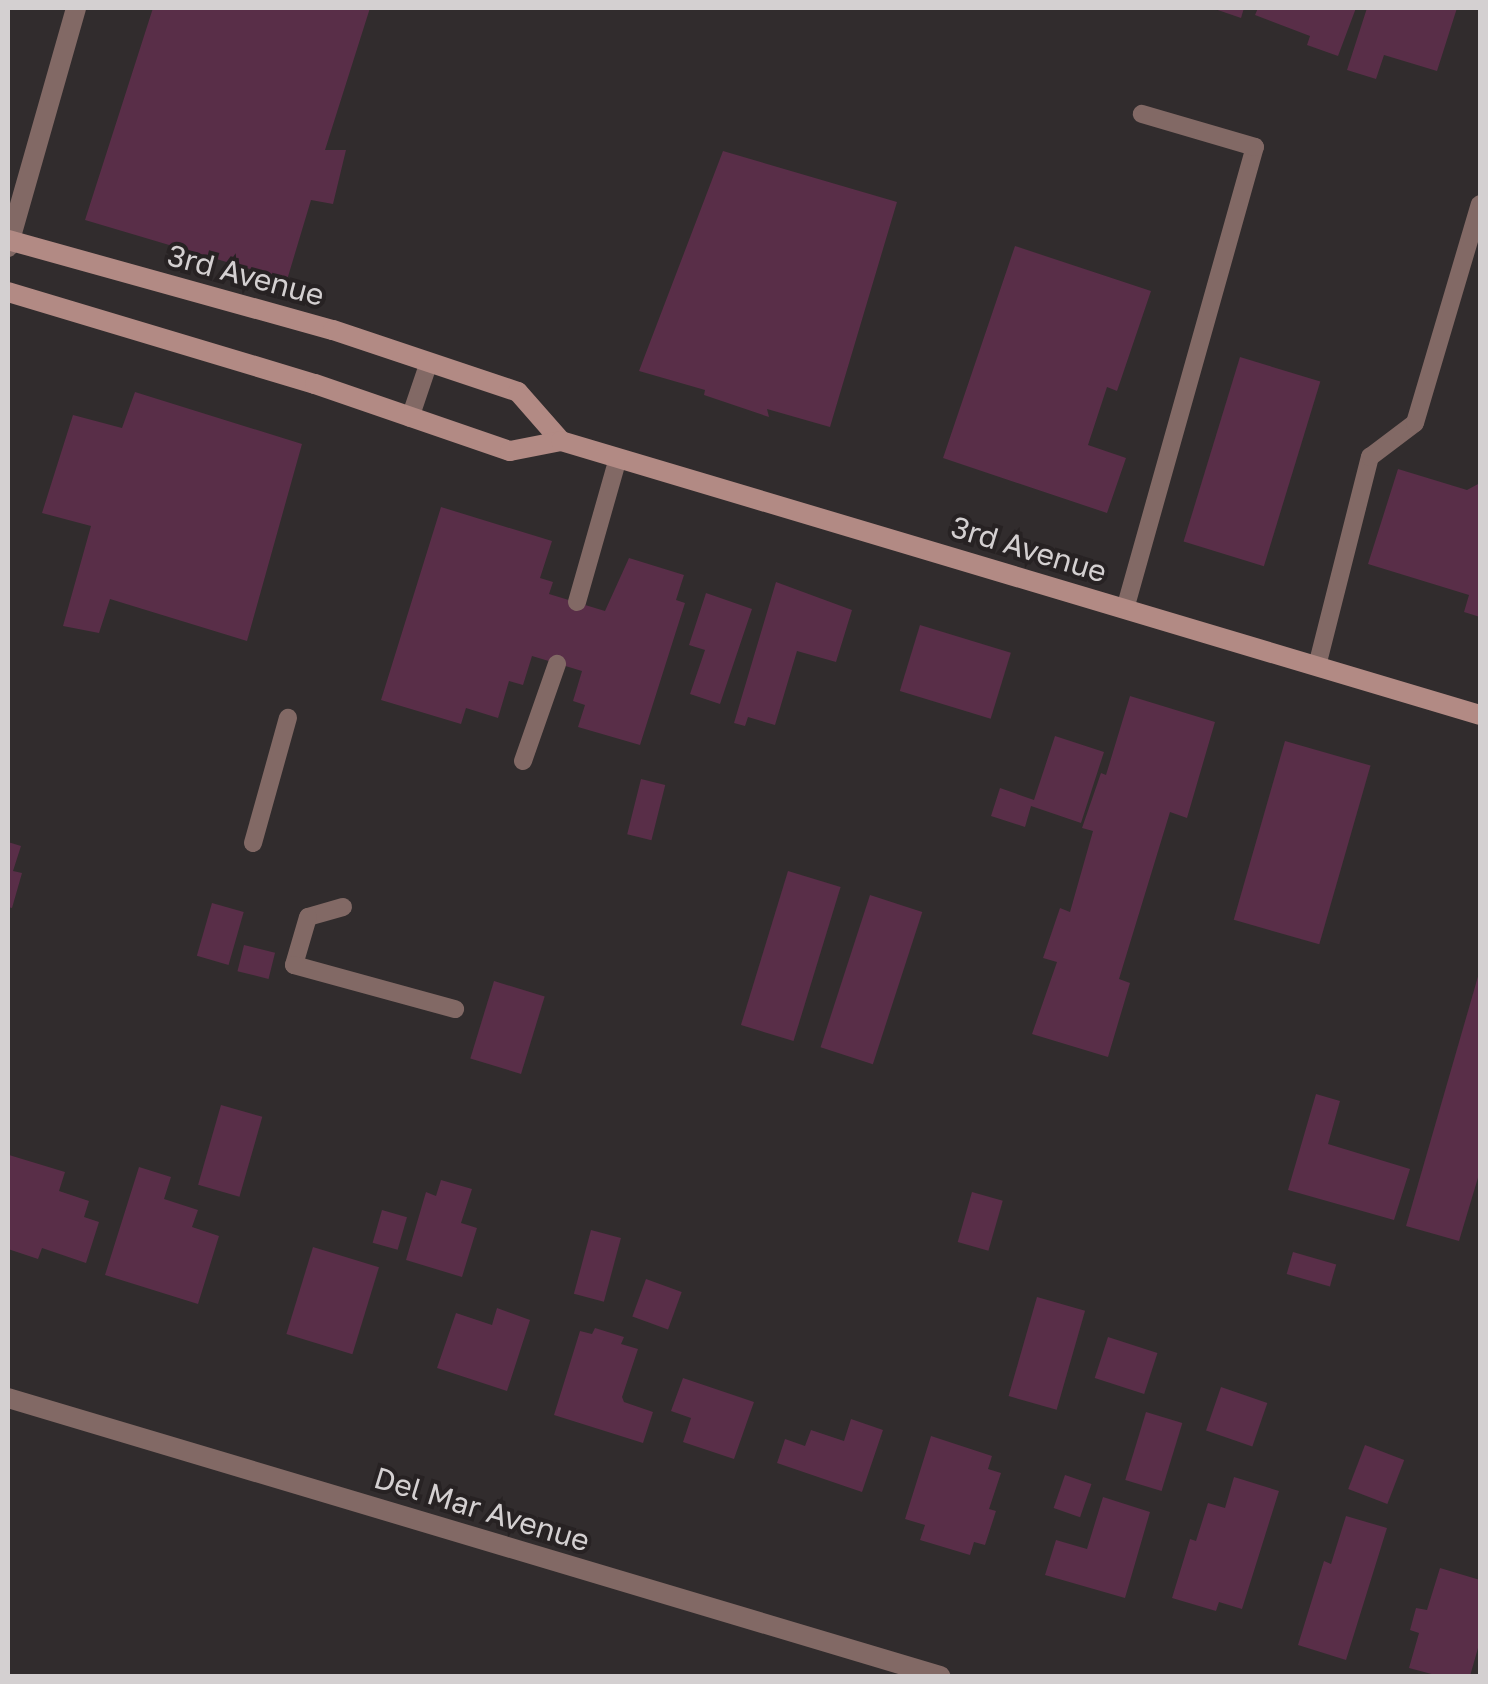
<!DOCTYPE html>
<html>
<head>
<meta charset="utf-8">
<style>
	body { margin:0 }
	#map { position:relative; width:1488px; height:1684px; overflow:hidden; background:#312c2d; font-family:"Golos Text",sans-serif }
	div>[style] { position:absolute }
	.building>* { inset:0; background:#592e48; transform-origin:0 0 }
	.service>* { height:18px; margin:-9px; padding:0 9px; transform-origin:9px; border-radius:9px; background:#826965 }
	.minor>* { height:20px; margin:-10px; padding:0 10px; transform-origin:10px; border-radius:10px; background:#826965 }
	.tertiary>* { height:20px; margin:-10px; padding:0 10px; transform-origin:10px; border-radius:10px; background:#826965 }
	.secondary>* { height:20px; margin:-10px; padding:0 10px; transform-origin:10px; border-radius:10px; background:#b28a84 }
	span { translate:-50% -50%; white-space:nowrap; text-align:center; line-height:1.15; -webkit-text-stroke:8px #272223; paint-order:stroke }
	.street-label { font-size:30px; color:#d4d0d1 }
	.frame { position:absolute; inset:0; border:10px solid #d4d0d1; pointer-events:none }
</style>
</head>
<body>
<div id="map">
	<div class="building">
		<div style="clip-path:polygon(153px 8px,370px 8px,325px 150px,346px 150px,333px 204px,311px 200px,287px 280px,85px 220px)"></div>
		<div style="clip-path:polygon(1212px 8px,1244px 8px,1241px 18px)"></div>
		<div style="clip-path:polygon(1258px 8px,1356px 8px,1338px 56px,1307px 45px,1310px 36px,1255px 15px)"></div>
		<div style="clip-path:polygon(1367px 8px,1457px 8px,1437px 71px,1384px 55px,1376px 79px,1347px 70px)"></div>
		<div style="clip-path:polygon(723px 151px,897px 202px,830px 427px,767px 409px,769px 417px,704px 395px,705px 390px,639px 371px)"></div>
		<div style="clip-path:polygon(1015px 246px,1151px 291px,1117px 391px,1107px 387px,1088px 445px,1126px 458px,1107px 513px,943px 458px)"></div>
		<div style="left:1240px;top:357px;width:84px;height:193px;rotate:17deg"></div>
		<div style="clip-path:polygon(135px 392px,302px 444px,247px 641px,110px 599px,99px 633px,63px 626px,91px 526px,42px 513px,73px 415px,122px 428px)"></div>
		<div style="clip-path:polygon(1398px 469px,1467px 490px,1480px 483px,1480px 617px,1464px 612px,1469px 595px,1368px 564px)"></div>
		<div style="clip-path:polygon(441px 507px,552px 541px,540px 578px,553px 582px,549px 594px,605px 611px,629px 558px,684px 575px,676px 600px,685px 603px,640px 745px,578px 727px,585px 705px,573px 701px,582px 671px,532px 656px,523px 685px,509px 681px,498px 718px,466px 708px,461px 724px,381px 700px)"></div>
		<div style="clip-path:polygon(776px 582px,852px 610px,836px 662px,797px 651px,775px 725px,748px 717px,745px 726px,734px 723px)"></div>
		<div style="clip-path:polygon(706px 593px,752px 609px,720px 704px,690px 694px,705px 650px,689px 645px)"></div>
		<div style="left:920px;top:625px;width:95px;height:69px;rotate:17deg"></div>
		<div style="clip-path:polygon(1130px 696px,1215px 722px,1187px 818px,1170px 812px,1119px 979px,1130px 983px,1108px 1057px,1032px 1034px,1057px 962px,1043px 958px,1060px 908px,1070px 912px,1093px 831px,1082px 828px,1101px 773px,1106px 775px)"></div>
		<div style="clip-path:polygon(1055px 736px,1104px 752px,1081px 823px,1031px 806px,1025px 827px,991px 816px,1000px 788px,1034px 800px)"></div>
		<div style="left:1285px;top:741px;width:89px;height:186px;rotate:16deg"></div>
		<div style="left:641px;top:779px;width:25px;height:57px;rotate:14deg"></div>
		<div style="clip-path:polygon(8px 842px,21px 846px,13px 871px,22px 873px,12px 908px,8px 907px)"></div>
		<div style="left:788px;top:871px;width:55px;height:161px;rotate:17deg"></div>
		<div style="left:870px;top:895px;width:55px;height:160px;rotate:18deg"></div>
		<div style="left:212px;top:903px;width:33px;height:55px;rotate:16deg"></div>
		<div style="left:244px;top:945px;width:32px;height:27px;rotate:14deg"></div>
		<div style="clip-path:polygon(1479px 973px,1480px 1171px,1459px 1241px,1406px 1226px)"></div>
		<div style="left:494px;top:981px;width:53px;height:81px;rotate:17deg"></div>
		<div style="clip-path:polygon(1316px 1094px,1340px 1101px,1328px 1144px,1410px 1169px,1394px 1220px,1288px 1190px)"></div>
		<div style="left:221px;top:1105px;width:43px;height:83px;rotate:16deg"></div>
		<div style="clip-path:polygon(9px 1155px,65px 1172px,59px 1191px,89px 1201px,84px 1217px,99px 1222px,86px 1263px,42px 1248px,38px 1259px,8px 1249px)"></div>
		<div style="clip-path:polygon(139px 1167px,171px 1177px,164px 1199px,198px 1210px,192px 1227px,219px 1236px,198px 1304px,105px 1275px)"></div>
		<div style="clip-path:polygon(441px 1180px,472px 1189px,461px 1223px,477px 1228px,462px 1277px,406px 1260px,426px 1192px,436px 1196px)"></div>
		<div style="left:972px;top:1192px;width:32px;height:52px;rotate:16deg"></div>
		<div style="left:382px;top:1210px;width:26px;height:34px;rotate:16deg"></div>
		<div style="left:591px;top:1230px;width:31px;height:66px;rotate:15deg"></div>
		<div style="left:313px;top:1247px;width:69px;height:91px;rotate:17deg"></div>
		<div style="left:1293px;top:1252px;width:45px;height:23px;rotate:16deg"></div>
		<div style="left:646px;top:1279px;width:38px;height:40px;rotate:20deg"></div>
		<div style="left:1037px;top:1297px;width:50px;height:103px;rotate:16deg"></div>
		<div style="clip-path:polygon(497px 1308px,530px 1320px,507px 1391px,437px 1368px,456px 1313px,492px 1325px)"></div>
		<div style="clip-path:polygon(595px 1328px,624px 1337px,621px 1344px,638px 1349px,622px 1397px,624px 1402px,653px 1412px,643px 1443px,554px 1415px,580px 1331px,592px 1334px)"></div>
		<div style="left:1108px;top:1337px;width:52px;height:43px;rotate:18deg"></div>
		<div style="clip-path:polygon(683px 1378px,754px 1402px,734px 1459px,683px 1442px,691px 1418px,671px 1411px)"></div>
		<div style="left:1221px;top:1387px;width:49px;height:46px;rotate:19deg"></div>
		<div style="left:1146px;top:1412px;width:38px;height:71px;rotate:17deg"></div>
		<div style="clip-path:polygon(851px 1419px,883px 1430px,862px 1492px,777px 1463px,785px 1439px,805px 1446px,811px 1430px,844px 1441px)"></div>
		<div style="clip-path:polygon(931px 1436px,992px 1456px,988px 1469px,1001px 1473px,989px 1509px,996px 1511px,985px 1545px,974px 1542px,970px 1555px,920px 1540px,925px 1525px,905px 1519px)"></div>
		<div style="left:1365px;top:1445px;width:42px;height:47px;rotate:21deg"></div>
		<div style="left:1065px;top:1475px;width:28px;height:35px;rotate:19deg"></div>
		<div style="clip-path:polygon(1234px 1477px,1279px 1491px,1242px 1609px,1219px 1602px,1216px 1611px,1172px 1598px,1190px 1539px,1196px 1541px,1208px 1503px,1225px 1508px)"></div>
		<div style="clip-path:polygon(1103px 1497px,1150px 1512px,1125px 1598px,1045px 1575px,1056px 1540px,1087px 1549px)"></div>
		<div style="clip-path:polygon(1346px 1516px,1387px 1528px,1346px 1660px,1298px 1645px,1324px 1561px,1331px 1564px)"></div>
		<div style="clip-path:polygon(1440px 1568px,1480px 1580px,1480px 1641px,1470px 1676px,1439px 1676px,1409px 1668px,1419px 1633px,1410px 1630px,1416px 1608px,1427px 1610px)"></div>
	</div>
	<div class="service">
		<div style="left:410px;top:418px;width:59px;rotate:-71.3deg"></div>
		<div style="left:577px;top:602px;width:150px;rotate:-74.1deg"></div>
		<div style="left:1125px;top:609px;width:480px;rotate:-74.3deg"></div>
		<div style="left:1255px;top:147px;width:118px;rotate:-163.7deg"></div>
		<div style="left:1317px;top:666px;width:216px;rotate:-75.8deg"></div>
		<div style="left:1370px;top:457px;width:56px;rotate:-37.1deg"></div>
		<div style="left:1415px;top:423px;width:228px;rotate:-73.5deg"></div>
		<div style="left:523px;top:761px;width:103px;rotate:-70.7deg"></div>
		<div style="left:253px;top:843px;width:130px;rotate:-74.4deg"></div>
		<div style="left:343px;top:907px;width:36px;rotate:164deg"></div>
		<div style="left:308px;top:917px;width:50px;rotate:106.3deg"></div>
		<div style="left:294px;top:965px;width:167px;rotate:15.3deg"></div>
	</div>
	<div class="minor">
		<div style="left:8px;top:1398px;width:973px;rotate:16.61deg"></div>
	</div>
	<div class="tertiary">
		<div style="left:8px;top:247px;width:248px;rotate:-74.1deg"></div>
	</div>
	<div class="secondary">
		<div style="left:8px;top:240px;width:337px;rotate:15.5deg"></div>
		<div style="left:333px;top:330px;width:195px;rotate:18.5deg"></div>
		<div style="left:518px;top:392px;width:65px;rotate:48.7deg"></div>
		<div style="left:8px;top:292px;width:320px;rotate:16.7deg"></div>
		<div style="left:315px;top:384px;width:206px;rotate:19deg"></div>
		<div style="left:510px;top:451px;width:52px;rotate:-11.1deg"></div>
		<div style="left:561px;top:441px;width:959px;rotate:16.6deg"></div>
	</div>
	<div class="street-label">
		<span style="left:246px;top:275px;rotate:15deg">3rd Avenue</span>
		<span style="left:1029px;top:549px;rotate:17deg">3rd Avenue</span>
		<span style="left:482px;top:1509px;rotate:17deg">Del Mar Avenue</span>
	</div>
	<div class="frame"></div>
</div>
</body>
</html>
